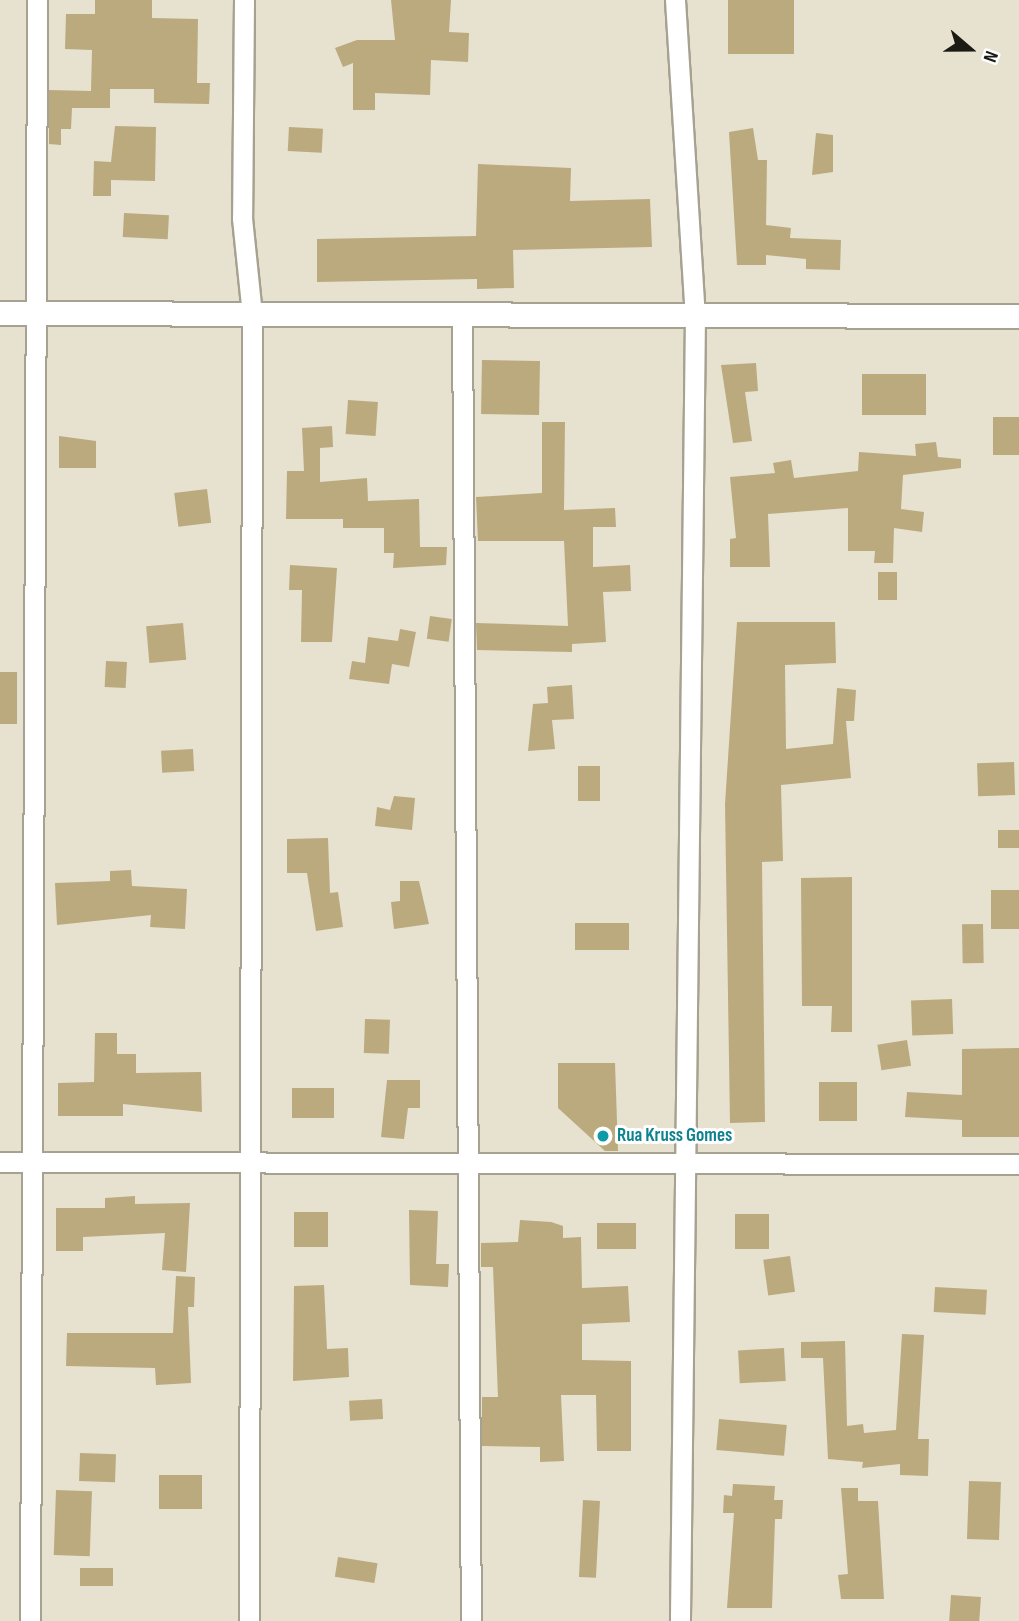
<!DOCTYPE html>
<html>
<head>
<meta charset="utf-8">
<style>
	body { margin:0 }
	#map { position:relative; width:1019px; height:1621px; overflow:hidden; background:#e7e1d0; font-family:"Sofia Sans Condensed",sans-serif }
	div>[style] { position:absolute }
	.building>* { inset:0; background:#baaa7e; transform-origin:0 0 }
	.roads { filter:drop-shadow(2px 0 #a6a190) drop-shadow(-2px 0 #a6a190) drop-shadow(0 2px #a6a190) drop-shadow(0 -2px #a6a190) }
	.minor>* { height:19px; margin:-9.5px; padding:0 9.5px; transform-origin:9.5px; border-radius:9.5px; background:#fff }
	.tertiary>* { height:23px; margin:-11.5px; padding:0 11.5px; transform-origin:11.5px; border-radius:11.5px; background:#fff }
	.dots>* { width:19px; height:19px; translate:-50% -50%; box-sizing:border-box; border:4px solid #fff; border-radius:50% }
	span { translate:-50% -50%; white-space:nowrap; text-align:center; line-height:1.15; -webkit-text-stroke:6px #fff; paint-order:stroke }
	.culture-label { font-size:19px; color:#0d838f; font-weight:700 }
	.left { translate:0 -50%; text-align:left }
	.north { position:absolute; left:935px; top:14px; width:70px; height:70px; -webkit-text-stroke:5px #fff; paint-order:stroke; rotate:110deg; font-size:19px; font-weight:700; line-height:28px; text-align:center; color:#1c1a14 }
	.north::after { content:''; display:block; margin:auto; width:24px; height:32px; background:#1c1a14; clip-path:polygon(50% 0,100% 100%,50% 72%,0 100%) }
</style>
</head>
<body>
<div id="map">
	<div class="building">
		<div style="clip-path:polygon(95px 0,152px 0,152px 18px,198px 19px,197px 83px,210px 83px,209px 104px,154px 103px,154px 89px,110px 89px,110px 108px,72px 108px,71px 129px,61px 129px,61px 145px,49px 144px,49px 90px,91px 91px,92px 50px,65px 49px,66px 14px,95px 14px)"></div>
		<div style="clip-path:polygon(391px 0,451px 0,449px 32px,469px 33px,468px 62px,431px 60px,430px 95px,375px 93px,375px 110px,353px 110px,353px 63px,343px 67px,335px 48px,357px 40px,395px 40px)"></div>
		<div style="left:728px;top:0;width:66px;height:54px"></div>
		<div style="clip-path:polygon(115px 126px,156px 127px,155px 181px,111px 180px,111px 196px,93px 196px,94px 161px,111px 162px)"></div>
		<div style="left:289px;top:127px;width:34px;height:24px;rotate:3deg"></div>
		<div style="clip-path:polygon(753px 128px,758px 160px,767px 160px,766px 225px,791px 228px,790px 238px,841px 240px,840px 270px,806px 269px,806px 259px,766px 255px,766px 265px,737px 265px,729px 132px)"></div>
		<div style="clip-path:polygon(816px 133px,833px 135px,833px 172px,812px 175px)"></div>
		<div style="clip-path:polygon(478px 164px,571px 168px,570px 201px,650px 199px,652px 247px,513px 250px,514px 288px,477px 289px,477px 279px,317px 282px,317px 239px,476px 236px)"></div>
		<div style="left:124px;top:213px;width:45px;height:24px;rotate:3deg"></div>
		<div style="left:482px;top:360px;width:58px;height:54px;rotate:1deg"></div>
		<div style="clip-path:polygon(756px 363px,758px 391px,745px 392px,752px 441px,733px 443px,721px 365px)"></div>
		<div style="left:862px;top:374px;width:64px;height:41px"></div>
		<div style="left:348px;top:400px;width:30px;height:34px;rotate:4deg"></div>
		<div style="left:1019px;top:417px;width:38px;height:26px;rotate:90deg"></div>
		<div style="clip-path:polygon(542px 422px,565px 422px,564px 510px,615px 508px,616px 527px,593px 527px,593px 567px,630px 565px,631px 591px,603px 592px,606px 642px,572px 644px,572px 652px,477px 650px,476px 623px,568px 626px,564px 541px,478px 541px,476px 497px,542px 493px)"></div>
		<div style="clip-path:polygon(332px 426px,333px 447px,320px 448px,320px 482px,367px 478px,368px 501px,419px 499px,420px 547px,447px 547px,446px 565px,393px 568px,394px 553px,384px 553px,384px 528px,343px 528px,343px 519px,286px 519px,287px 471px,304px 471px,302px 428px)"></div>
		<div style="clip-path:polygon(59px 436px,96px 441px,96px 468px,59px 468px)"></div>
		<div style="clip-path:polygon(936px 442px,938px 457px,961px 459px,961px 468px,903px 475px,901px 509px,924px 512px,922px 532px,894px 528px,893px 563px,874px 563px,875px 551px,848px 551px,848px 508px,768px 514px,770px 567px,730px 567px,730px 539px,736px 538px,730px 477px,775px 473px,773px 463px,791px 460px,794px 478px,858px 471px,859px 452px,916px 456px,915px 444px)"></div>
		<div style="left:207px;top:489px;width:34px;height:33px;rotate:83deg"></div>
		<div style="clip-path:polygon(290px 565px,337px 568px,332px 642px,301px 642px,302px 590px,289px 590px)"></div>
		<div style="left:878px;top:572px;width:19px;height:28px"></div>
		<div style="left:430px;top:616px;width:22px;height:23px;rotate:8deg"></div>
		<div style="clip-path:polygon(737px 622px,835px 622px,836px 663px,785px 665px,786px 749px,833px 744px,837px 688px,856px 690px,854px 721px,846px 721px,851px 778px,781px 785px,783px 861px,762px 862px,765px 1122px,730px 1123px,725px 804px)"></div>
		<div style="left:183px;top:623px;width:37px;height:37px;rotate:85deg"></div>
		<div style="clip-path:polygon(400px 629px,416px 632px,409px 667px,392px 664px,389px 684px,349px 679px,352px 661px,365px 663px,368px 637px,398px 641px)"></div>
		<div style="left:106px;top:661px;width:21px;height:26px;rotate:3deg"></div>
		<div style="left:0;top:672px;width:17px;height:52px"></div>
		<div style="clip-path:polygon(572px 685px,574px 719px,552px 720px,555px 749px,528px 751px,533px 704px,548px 703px,547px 687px)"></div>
		<div style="left:193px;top:749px;width:22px;height:32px;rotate:87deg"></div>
		<div style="left:1014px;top:762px;width:33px;height:37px;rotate:88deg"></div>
		<div style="left:578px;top:766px;width:22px;height:35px"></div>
		<div style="clip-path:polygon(394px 796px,415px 798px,412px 830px,375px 826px,377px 807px,390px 810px)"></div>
		<div style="left:1019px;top:830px;width:18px;height:21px;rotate:90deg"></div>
		<div style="clip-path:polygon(328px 838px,330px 893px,338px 892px,343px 927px,316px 931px,307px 873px,287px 873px,287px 839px)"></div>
		<div style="clip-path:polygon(131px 870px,132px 886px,187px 889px,185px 929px,150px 927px,151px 915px,57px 925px,55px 883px,110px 881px,110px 871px)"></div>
		<div style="clip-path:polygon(852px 877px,852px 1032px,831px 1032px,832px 1006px,802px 1006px,801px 878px)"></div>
		<div style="clip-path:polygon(400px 881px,419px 881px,429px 924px,394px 929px,391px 902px,400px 901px)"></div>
		<div style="left:991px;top:890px;width:28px;height:39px"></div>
		<div style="left:575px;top:923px;width:54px;height:27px"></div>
		<div style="left:983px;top:924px;width:39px;height:21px;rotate:89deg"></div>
		<div style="left:952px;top:999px;width:35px;height:41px;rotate:88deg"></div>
		<div style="left:365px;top:1019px;width:25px;height:34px;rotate:2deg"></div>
		<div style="clip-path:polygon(95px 1033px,117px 1033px,117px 1054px,136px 1054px,136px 1073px,201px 1072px,202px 1112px,123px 1104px,123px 1116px,58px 1116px,58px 1083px,94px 1082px)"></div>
		<div style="left:907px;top:1040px;width:26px;height:30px;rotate:81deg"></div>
		<div style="clip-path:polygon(1019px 1048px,1019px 1137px,962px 1137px,962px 1120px,905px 1117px,907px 1092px,962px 1095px,962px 1049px)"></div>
		<div style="clip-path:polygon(558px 1063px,615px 1063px,618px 1151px,605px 1151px,558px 1108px)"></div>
		<div style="clip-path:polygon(387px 1080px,420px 1080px,420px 1108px,408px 1108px,404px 1139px,381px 1137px)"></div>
		<div style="left:819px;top:1082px;width:38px;height:39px"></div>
		<div style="left:292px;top:1088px;width:42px;height:30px"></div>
		<div style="clip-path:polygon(135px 1196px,135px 1204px,190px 1203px,186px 1272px,162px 1270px,165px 1233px,83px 1237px,83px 1251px,56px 1251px,56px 1208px,105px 1208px,105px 1198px)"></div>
		<div style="clip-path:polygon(409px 1210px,438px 1211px,436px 1264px,449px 1264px,448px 1287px,410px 1285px)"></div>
		<div style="left:294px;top:1212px;width:34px;height:35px"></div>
		<div style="left:735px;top:1214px;width:34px;height:35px"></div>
		<div style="clip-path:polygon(520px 1220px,551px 1222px,563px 1226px,563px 1238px,581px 1237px,582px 1288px,628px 1286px,630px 1322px,582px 1324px,582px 1360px,631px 1361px,631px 1451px,597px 1451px,596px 1395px,561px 1395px,564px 1461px,540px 1462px,540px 1447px,482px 1446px,482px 1397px,498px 1397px,493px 1267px,481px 1267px,481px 1243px,518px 1242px)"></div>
		<div style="left:636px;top:1223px;width:26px;height:39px;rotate:90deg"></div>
		<div style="left:790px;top:1256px;width:36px;height:27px;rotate:82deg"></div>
		<div style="clip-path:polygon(176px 1276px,195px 1277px,194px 1307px,188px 1307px,191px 1383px,156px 1385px,155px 1368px,66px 1366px,67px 1333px,173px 1333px)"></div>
		<div style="clip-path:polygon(324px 1285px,327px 1349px,348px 1348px,349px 1377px,293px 1381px,294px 1286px)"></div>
		<div style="left:935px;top:1287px;width:52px;height:25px;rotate:3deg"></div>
		<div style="clip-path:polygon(902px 1334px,924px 1335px,918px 1439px,929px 1439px,928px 1476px,900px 1475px,900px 1464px,862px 1468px,863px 1462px,828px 1459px,823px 1358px,801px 1358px,801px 1342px,845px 1341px,847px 1426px,863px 1424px,864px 1433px,896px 1430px)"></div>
		<div style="left:784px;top:1348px;width:33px;height:46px;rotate:87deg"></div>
		<div style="left:382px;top:1399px;width:20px;height:33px;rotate:87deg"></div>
		<div style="left:719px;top:1419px;width:68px;height:31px;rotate:5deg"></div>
		<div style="left:80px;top:1453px;width:36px;height:28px;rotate:2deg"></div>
		<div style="left:202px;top:1475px;width:34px;height:43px;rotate:90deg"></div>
		<div style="left:969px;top:1481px;width:32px;height:58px;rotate:2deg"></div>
		<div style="clip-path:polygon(733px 1484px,775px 1486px,774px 1500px,783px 1500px,782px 1519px,775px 1519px,772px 1608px,727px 1608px,734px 1513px,723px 1513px,724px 1495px,732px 1496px)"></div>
		<div style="clip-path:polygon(841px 1488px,858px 1488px,858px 1501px,878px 1501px,884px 1599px,841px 1599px,838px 1575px,848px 1574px)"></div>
		<div style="left:56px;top:1490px;width:36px;height:65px;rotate:2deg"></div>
		<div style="left:583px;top:1500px;width:17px;height:77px;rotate:3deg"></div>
		<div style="left:338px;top:1557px;width:40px;height:20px;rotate:9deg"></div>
		<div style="left:80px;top:1568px;width:33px;height:18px"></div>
		<div style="left:951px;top:1595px;width:30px;height:26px;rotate:4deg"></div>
	</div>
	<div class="roads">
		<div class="minor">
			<div style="left:244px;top:0;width:218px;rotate:90.5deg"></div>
			<div style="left:242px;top:218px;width:97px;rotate:84.1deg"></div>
			<div style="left:252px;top:314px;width:1307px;rotate:90.13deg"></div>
			<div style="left:675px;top:0;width:316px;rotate:86.4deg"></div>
			<div style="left:695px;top:315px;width:1306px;rotate:90.66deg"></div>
			<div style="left:462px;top:315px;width:1306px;rotate:89.61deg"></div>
			<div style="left:0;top:1162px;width:1019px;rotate:0.11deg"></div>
			<div style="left:30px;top:1621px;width:1621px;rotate:-89.75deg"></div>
		</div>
		<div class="tertiary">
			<div style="left:0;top:313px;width:1019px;rotate:0.17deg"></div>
		</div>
	</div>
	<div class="dots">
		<div style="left:603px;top:1136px;background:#0f9aa8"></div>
	</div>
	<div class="culture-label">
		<span class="left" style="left:617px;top:1136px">Rua Kruss Gomes</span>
	</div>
	<div class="north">N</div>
</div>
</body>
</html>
